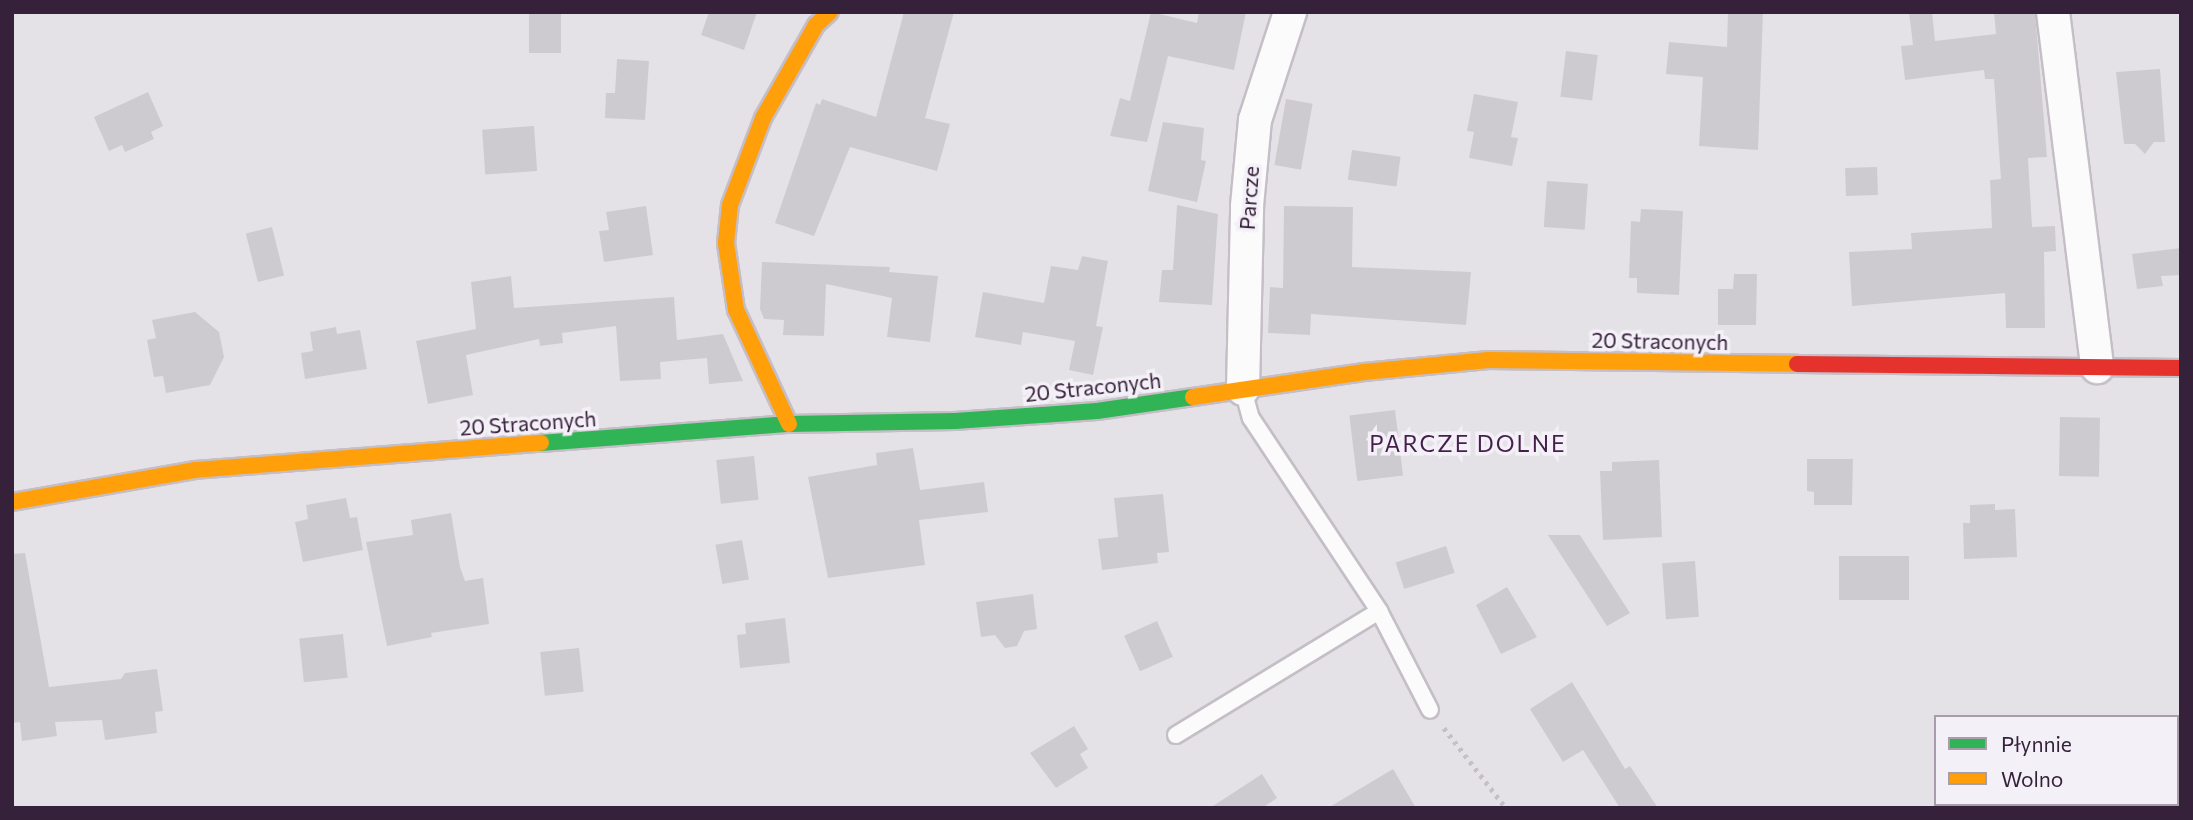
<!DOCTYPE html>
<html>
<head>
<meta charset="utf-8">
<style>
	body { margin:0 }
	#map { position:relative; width:2193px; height:820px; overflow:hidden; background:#e5e2e7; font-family:Commissioner,sans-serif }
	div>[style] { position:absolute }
	.building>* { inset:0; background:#cecbd0; transform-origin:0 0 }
	.path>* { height:4.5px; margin-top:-2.25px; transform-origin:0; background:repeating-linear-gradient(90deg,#c5c0c8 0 3.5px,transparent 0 8.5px) }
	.roads { filter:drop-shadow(2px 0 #c5bec7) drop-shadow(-2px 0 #c5bec7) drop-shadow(0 2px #c5bec7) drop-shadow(0 -2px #c5bec7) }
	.lane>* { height:16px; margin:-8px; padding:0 8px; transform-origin:8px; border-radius:8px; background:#fbfbfb }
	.street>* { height:32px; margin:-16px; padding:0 16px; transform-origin:16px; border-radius:16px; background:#fbfbfb }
	.fast>* { height:16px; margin:-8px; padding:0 8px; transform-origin:8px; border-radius:8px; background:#30b455 }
	.slow>* { height:16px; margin:-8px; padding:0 8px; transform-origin:8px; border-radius:8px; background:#ff9f0a }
	.jam>* { height:16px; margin:-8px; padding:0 8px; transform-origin:8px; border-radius:8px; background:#e5322d }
	span { translate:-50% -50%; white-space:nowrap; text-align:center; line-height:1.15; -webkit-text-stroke:7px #f4f0f7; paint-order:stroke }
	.street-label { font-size:21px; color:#352139 }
	.neighbourhood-label { font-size:23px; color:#431f4a; letter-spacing:2px }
	.frame { position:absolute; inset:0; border:14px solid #352139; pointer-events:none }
	.legend { position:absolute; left:1934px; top:715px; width:245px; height:91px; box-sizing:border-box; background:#f4f0f7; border:2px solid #a89dab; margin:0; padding:9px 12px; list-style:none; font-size:21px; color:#352139 }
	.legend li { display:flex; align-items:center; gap:14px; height:35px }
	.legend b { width:35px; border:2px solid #a89dab }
</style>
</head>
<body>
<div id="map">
	<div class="building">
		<div style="left:529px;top:12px;width:32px;height:41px"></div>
		<div style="clip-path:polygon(709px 12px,757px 12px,744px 50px,701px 35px)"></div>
		<div style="clip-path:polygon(904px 12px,954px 12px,925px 118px,950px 124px,937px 171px,850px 147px,814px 236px,775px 223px,816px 103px,820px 105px,822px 99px,876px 117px)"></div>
		<div style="clip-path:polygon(1151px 12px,1197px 23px,1199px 12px,1246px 12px,1234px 70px,1168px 56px,1147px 142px,1110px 136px,1120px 98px,1130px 101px)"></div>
		<div style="clip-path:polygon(1728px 12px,1763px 12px,1758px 150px,1699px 146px,1703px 77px,1666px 74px,1669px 42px,1727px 47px)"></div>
		<div style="clip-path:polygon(1909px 12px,1932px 12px,1935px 41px,1996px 34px,1994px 12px,2035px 12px,2047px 157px,2028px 158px,2032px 227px,2055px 226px,2056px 251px,2044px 252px,2045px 328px,2006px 328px,2005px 293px,1852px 306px,1849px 252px,1912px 249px,1911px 233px,1992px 228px,1990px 180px,2001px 179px,1994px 79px,1985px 79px,1984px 70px,1905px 80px,1901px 46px,1913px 45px)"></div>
		<div style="left:1566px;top:51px;width:32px;height:46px;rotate:7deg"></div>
		<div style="clip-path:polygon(617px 59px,649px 61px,645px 120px,605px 118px,606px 93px,615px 93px)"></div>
		<div style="clip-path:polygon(2160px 69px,2165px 142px,2154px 142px,2145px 154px,2135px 144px,2124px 144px,2116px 72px)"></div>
		<div style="clip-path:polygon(148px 92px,163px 126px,151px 132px,154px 139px,125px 152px,122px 145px,109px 151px,94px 117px)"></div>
		<div style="clip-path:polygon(1474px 94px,1518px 102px,1511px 137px,1518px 138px,1512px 166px,1469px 158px,1474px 132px,1467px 131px)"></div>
		<div style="left:1286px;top:99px;width:27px;height:67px;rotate:10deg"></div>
		<div style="clip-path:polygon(1163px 122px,1204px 128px,1201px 160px,1206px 161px,1197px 202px,1148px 191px)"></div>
		<div style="left:534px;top:126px;width:45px;height:52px;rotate:86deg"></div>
		<div style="left:1352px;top:150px;width:49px;height:30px;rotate:8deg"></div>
		<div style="left:1877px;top:167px;width:28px;height:32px;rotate:88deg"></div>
		<div style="left:1547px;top:181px;width:41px;height:46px;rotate:4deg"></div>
		<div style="clip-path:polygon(1177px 205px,1218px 214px,1212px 305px,1159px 302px,1162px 270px,1173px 270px)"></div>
		<div style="clip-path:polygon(646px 206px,653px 255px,604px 262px,599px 231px,609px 230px,606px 212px)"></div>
		<div style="clip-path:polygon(1284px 206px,1353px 207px,1352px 267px,1471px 272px,1466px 325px,1311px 314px,1310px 335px,1268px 333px,1270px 287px,1283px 288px)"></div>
		<div style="clip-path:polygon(1641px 209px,1683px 211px,1679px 295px,1637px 293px,1637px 278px,1629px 278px,1631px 221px,1640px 222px)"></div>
		<div style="left:272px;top:227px;width:50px;height:27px;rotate:76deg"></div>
		<div style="clip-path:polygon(2181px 248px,2181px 275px,2161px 276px,2163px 286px,2137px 289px,2132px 254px)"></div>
		<div style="clip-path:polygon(1082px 256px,1108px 261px,1096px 326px,1103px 327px,1093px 375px,1069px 370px,1075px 341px,1023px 332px,1021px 345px,975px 337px,983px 292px,1044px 303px,1051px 266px,1078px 270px)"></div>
		<div style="clip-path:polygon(762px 262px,890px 267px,889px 272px,938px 276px,930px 342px,887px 337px,892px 298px,826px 284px,824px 336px,783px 335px,784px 320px,764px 319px,760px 309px)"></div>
		<div style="clip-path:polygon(1734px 274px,1757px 274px,1756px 325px,1718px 325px,1718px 289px,1733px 289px)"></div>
		<div style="clip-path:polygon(511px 276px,514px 308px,674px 297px,677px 340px,723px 334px,743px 381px,709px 384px,707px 358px,660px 362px,661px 379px,620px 381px,616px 326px,562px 333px,563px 343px,540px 346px,539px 339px,466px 355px,473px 395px,428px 404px,416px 341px,476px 329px,471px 282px)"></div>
		<div style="clip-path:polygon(195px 312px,219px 332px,224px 357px,210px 385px,166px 393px,163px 376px,154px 377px,147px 340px,156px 338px,152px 320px)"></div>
		<div style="clip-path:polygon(336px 327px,337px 334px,360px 330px,367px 369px,305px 379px,301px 353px,313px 351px,310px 332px)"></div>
		<div style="left:1395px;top:410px;width:66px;height:46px;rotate:83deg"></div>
		<div style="left:2060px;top:417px;width:40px;height:59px;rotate:1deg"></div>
		<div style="clip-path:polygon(913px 448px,920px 490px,984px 482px,988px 512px,919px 520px,925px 565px,828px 578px,808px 477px,877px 465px,876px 453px)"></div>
		<div style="left:754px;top:456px;width:44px;height:38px;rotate:84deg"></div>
		<div style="clip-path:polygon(1807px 459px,1853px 459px,1852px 505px,1814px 505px,1814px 492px,1807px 491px)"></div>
		<div style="clip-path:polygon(1659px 460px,1662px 537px,1603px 540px,1600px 471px,1612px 471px,1612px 462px)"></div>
		<div style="clip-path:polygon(1163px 494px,1169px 552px,1157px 553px,1158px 563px,1102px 570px,1098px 539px,1118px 537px,1114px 498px)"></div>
		<div style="clip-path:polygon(346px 498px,350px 518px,357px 517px,363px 550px,303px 562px,295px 522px,308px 519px,306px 505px)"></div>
		<div style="clip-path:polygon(1995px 504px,1995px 510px,2015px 509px,2017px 557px,1964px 559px,1963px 523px,1970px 523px,1970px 505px)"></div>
		<div style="clip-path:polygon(451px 513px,460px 567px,465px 581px,483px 578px,489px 624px,431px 633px,432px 637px,387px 646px,366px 542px,413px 535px,411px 520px)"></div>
		<div style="clip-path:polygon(1548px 535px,1580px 535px,1630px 613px,1607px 626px)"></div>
		<div style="left:742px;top:540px;width:40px;height:27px;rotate:80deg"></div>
		<div style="left:1446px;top:546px;width:28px;height:53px;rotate:72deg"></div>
		<div style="clip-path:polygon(25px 553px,49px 687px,121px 679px,125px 673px,157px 669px,163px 711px,155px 712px,157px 733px,105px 740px,102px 720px,55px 722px,57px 736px,22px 741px,20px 722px,12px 723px,12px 554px)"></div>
		<div style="left:1839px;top:556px;width:70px;height:44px"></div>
		<div style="left:1695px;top:561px;width:56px;height:33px;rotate:86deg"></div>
		<div style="clip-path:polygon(1507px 587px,1537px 637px,1501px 654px,1476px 605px)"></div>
		<div style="clip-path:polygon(1033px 594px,1037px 629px,1024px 631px,1017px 646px,1005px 648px,995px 635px,981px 637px,976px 602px)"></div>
		<div style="clip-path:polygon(785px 618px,790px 663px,740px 668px,737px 635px,746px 634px,745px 623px)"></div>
		<div style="left:1157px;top:621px;width:39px;height:36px;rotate:66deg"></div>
		<div style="left:343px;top:634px;width:44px;height:44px;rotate:84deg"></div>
		<div style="left:579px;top:648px;width:44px;height:39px;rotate:84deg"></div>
		<div style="clip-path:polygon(1572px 682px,1625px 769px,1630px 766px,1658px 808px,1620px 808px,1583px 750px,1563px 762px,1530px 709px)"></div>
		<div style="clip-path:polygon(1074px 726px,1088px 749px,1080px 754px,1088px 768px,1056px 788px,1030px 753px)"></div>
		<div style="clip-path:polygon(1393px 769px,1416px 808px,1328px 808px)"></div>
		<div style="clip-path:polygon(1262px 774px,1277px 798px,1262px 808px,1210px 808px)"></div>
	</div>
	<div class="path">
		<div style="left:1444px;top:728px;width:101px;rotate:52.2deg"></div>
	</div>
	<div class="roads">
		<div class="lane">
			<div style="left:1243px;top:389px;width:30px;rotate:75deg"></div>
			<div style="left:1251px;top:418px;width:232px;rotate:56.4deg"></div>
			<div style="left:1379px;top:611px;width:111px;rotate:62.7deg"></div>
			<div style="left:1176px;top:735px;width:238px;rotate:-31.4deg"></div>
		</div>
		<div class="street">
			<div style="left:2053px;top:12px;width:358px;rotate:82.9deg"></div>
			<div style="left:1243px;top:389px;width:183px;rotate:-88.7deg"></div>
			<div style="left:1247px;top:206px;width:86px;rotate:-84.7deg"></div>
			<div style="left:1255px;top:120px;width:114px;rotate:-72deg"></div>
		</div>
		<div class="fast">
			<div style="left:541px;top:443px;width:249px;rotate:-4.4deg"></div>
			<div style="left:789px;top:424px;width:166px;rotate:-1deg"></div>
			<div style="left:955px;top:421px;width:142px;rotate:-4deg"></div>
			<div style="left:1097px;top:411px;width:97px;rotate:-8.3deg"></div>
		</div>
		<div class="slow">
			<div style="left:1193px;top:397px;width:173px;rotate:-8.3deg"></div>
			<div style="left:1364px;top:372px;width:125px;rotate:-5.5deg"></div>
			<div style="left:1488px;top:360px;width:309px;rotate:0.7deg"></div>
			<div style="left:789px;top:424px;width:126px;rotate:-114.9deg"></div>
			<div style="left:736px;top:310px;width:68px;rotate:-98.5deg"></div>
			<div style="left:726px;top:243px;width:38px;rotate:-84deg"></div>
			<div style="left:730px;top:205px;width:93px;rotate:-69.2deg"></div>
			<div style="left:763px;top:118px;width:107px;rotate:-60.3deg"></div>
			<div style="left:816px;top:25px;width:19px;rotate:-43deg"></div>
			<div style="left:12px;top:502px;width:186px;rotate:-9.9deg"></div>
			<div style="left:195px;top:470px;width:347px;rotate:-4.5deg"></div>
		</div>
		<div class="jam">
			<div style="left:1797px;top:364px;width:384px;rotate:0.6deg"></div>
		</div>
	</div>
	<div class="street-label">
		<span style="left:1249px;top:198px;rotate:-86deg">Parcze</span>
		<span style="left:1660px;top:341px;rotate:1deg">20 Straconych</span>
		<span style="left:1093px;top:387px;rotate:-6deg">20 Straconych</span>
		<span style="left:528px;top:423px;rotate:-4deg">20 Straconych</span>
	</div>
	<div class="neighbourhood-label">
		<span style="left:1468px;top:443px">PARCZE DOLNE</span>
	</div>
	<div class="frame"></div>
	<ul class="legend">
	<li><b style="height:9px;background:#30b455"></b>Płynnie</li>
	<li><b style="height:9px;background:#ff9f0a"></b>Wolno</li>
	</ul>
</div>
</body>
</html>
